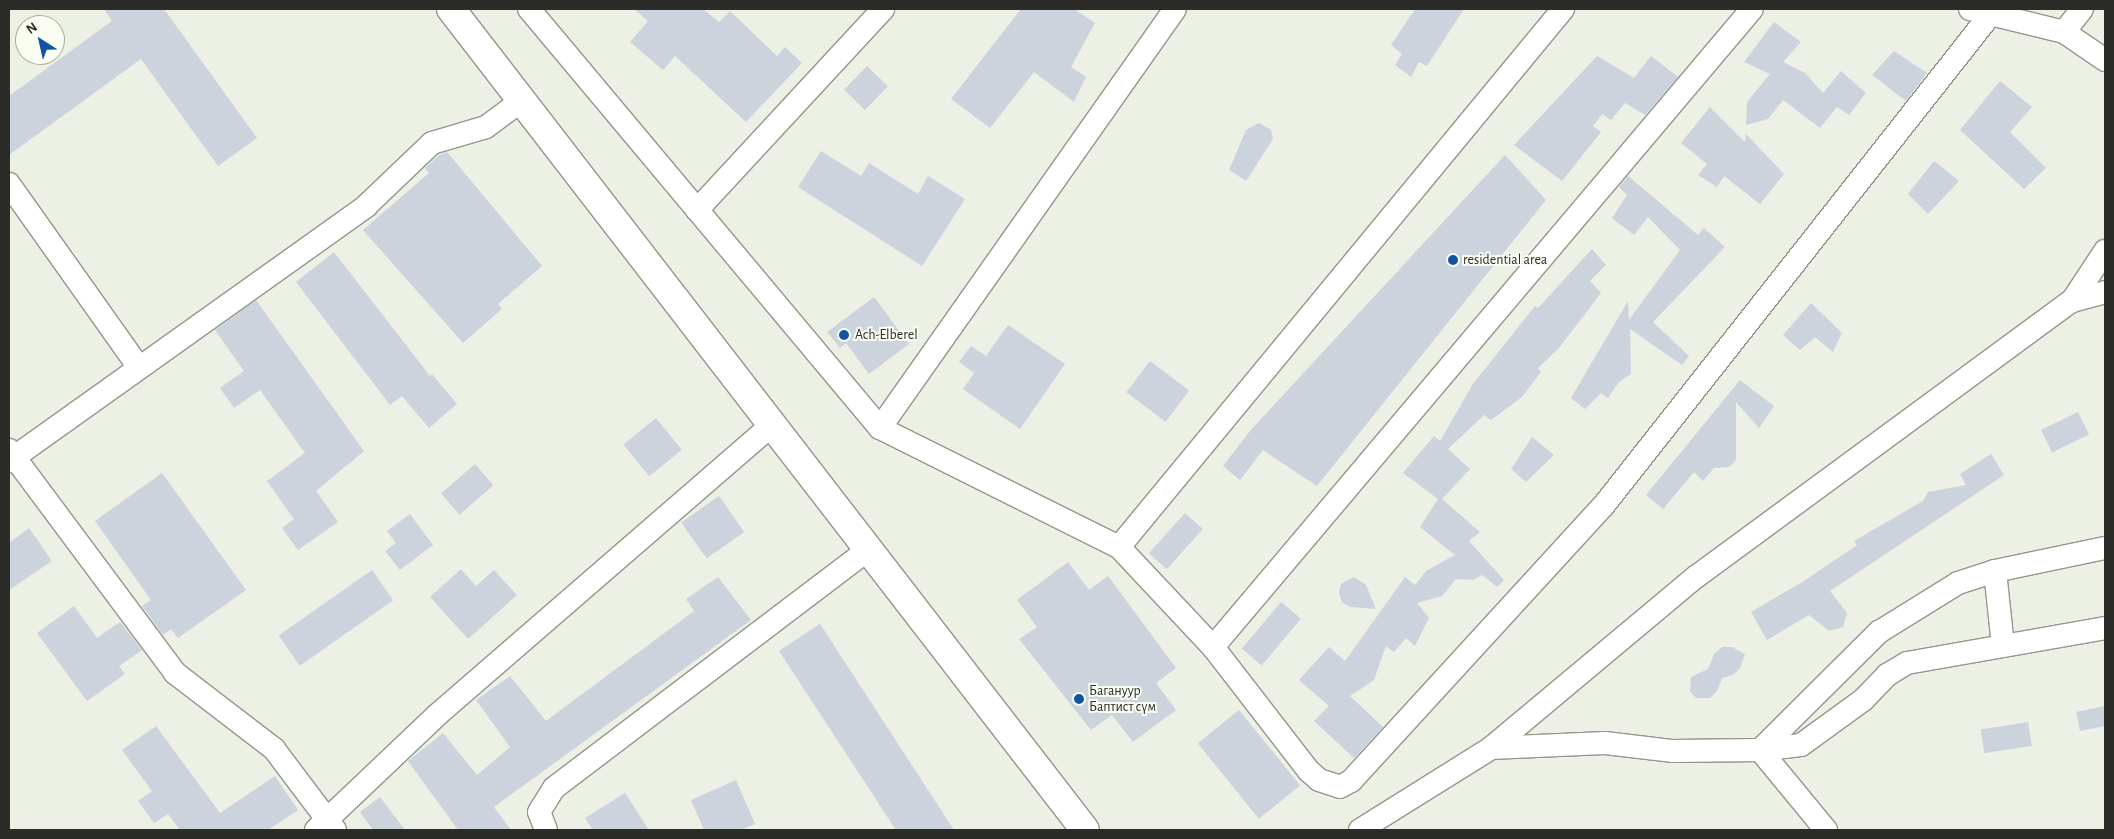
<!DOCTYPE html>
<html>
<head>
<meta charset="utf-8">
<style>
	body { margin:0 }
	#map { position:relative; width:2114px; height:839px; overflow:hidden; background:#ecf0e5; font-family:"Alegreya Sans",sans-serif }
	div>[style] { position:absolute }
	.building>* { inset:0; background:#ccd3dd; transform-origin:0 0 }
	.roads { filter:drop-shadow(1px 0 #93978c) drop-shadow(-1px 0 #93978c) drop-shadow(0 1px #93978c) drop-shadow(0 -1px #93978c) }
	.street>* { height:22px; margin:-11px; padding:0 11px; transform-origin:11px; border-radius:11px; background:#fff }
	.secondary>* { height:28px; margin:-14px; padding:0 14px; transform-origin:14px; border-radius:14px; background:#fff }
	.dots>* { width:14px; height:14px; translate:-50% -50%; box-sizing:border-box; border:2px solid #f9fdf2; border-radius:50% }
	span { translate:-50% -50%; white-space:nowrap; text-align:center; line-height:1.15; -webkit-text-stroke:4px #f9fdf2; paint-order:stroke }
	.poi-label { font-size:14px; color:#2b2c28 }
	.left { translate:0 -50%; text-align:left }
	.frame { position:absolute; inset:0; border:10px solid #2b2c28; pointer-events:none }
	.north { position:absolute; left:15px; top:15px; width:50px; height:50px; box-sizing:border-box; background:#f9fdf2; border:1px solid #a7a9a1; border-radius:50%; rotate:325deg; font-size:14px; font-weight:700; line-height:20px; text-align:center; color:#2b2c28 }
	.north::after { content:''; display:block; margin:auto; width:18px; height:22px; background:#1154a4; clip-path:polygon(50% 0,100% 100%,50% 72%,0 100%) }
</style>
</head>
<body>
<div id="map">
	<div class="building">
		<div style="clip-path:polygon(104px 9px,164px 9px,257px 138px,218px 166px,141px 59px,9px 155px,9px 96px,112px 21px)"></div>
		<div style="clip-path:polygon(634px 9px,703px 9px,719px 22px,730px 11px,777px 56px,785px 47px,802px 63px,746px 122px,675px 56px,663px 70px,630px 42px,648px 21px)"></div>
		<div style="clip-path:polygon(1021px 9px,1074px 9px,1095px 23px,1071px 67px,1086px 77px,1074px 102px,1034px 72px,990px 128px,951px 99px)"></div>
		<div style="clip-path:polygon(1415px 9px,1464px 9px,1427px 66px,1419px 62px,1411px 77px,1395px 65px,1402px 54px,1391px 45px)"></div>
		<div style="clip-path:polygon(1774px 22px,1801px 42px,1783px 62px,1805px 73px,1823px 93px,1841px 71px,1866px 93px,1849px 115px,1837px 107px,1820px 128px,1783px 100px,1768px 119px,1746px 125px,1747px 102px,1770px 74px,1744px 62px)"></div>
		<div style="clip-path:polygon(1894px 51px,1927px 73px,1906px 101px,1872px 75px)"></div>
		<div style="clip-path:polygon(1597px 56px,1634px 78px,1651px 56px,1678px 77px,1645px 115px,1625px 103px,1611px 120px,1602px 114px,1593px 126px,1601px 132px,1562px 181px,1514px 145px)"></div>
		<div style="left:867px;top:66px;width:29px;height:33px;rotate:44deg"></div>
		<div style="clip-path:polygon(2000px 81px,2032px 107px,2010px 132px,2046px 168px,2024px 189px,1960px 130px)"></div>
		<div style="clip-path:polygon(1710px 107px,1745px 142px,1746px 134px,1784px 174px,1760px 204px,1724px 176px,1717px 187px,1698px 175px,1707px 164px,1681px 143px)"></div>
		<div style="clip-path:polygon(1259px 123px,1271px 130px,1273px 139px,1246px 181px,1229px 170px,1246px 130px)"></div>
		<div style="clip-path:polygon(821px 151px,861px 176px,869px 163px,918px 194px,928px 176px,965px 199px,922px 266px,798px 187px)"></div>
		<div style="clip-path:polygon(447px 152px,542px 266px,498px 304px,502px 309px,463px 343px,363px 230px,429px 173px,425px 168px,439px 155px)"></div>
		<div style="clip-path:polygon(1505px 155px,1546px 200px,1317px 486px,1263px 450px,1240px 480px,1223px 466px,1250px 431px)"></div>
		<div style="clip-path:polygon(1934px 161px,1959px 181px,1928px 214px,1908px 194px)"></div>
		<div style="clip-path:polygon(1628px 176px,1698px 235px,1704px 228px,1725px 247px,1653px 322px,1689px 356px,1682px 365px,1630px 329px,1631px 374px,1619px 382px,1608px 398px,1601px 393px,1585px 409px,1571px 398px,1628px 301px,1629px 320px,1680px 250px,1648px 217px,1634px 235px,1612px 218px,1627px 195px,1619px 187px)"></div>
		<div style="clip-path:polygon(1592px 249px,1606px 265px,1590px 281px,1601px 293px,1559px 348px,1538px 368px,1541px 372px,1522px 397px,1491px 420px,1484px 415px,1448px 449px,1470px 469px,1442px 499px,1480px 532px,1469px 541px,1504px 580px,1497px 587px,1482px 575px,1473px 580px,1456px 579px,1442px 596px,1417px 603px,1429px 618px,1415px 646px,1406px 638px,1394px 652px,1386px 646px,1374px 680px,1350px 696px,1383px 727px,1354px 758px,1314px 721px,1329px 706px,1299px 680px,1329px 647px,1345px 661px,1405px 577px,1415px 585px,1426px 571px,1455px 555px,1420px 527px,1438px 499px,1403px 473px,1434px 436px,1440px 441px,1473px 384px,1535px 306px,1538px 308px)"></div>
		<div style="clip-path:polygon(334px 252px,430px 376px,432px 374px,457px 404px,429px 428px,402px 396px,390px 405px,296px 282px)"></div>
		<div style="clip-path:polygon(874px 297px,909px 344px,869px 374px,846px 343px,840px 348px,827px 332px)"></div>
		<div style="clip-path:polygon(256px 300px,364px 451px,316px 491px,338px 522px,298px 550px,282px 528px,294px 519px,267px 481px,305px 453px,260px 390px,234px 408px,220px 388px,244px 371px,215px 330px)"></div>
		<div style="clip-path:polygon(1811px 303px,1842px 333px,1833px 352px,1815px 337px,1800px 350px,1783px 335px)"></div>
		<div style="clip-path:polygon(1008px 325px,1065px 364px,1020px 429px,963px 389px,974px 373px,959px 362px,971px 346px,986px 356px)"></div>
		<div style="left:1150px;top:361px;width:49px;height:39px;rotate:37deg"></div>
		<div style="clip-path:polygon(1740px 380px,1774px 406px,1759px 428px,1736px 402px,1736px 460px,1729px 467px,1714px 468px,1703px 481px,1694px 472px,1663px 509px,1646px 495px)"></div>
		<div style="left:2078px;top:412px;width:25px;height:41px;rotate:64deg"></div>
		<div style="left:656px;top:418px;width:41px;height:42px;rotate:51deg"></div>
		<div style="clip-path:polygon(1532px 437px,1554px 455px,1526px 482px,1511px 469px)"></div>
		<div style="clip-path:polygon(1991px 454px,2004px 475px,1830px 591px,1847px 613px,1843px 627px,1829px 631px,1809px 615px,1767px 640px,1751px 612px,1804px 581px,1857px 545px,1854px 541px,1923px 501px,1928px 492px,1966px 485px,1960px 474px)"></div>
		<div style="left:475px;top:464px;width:28px;height:45px;rotate:49deg"></div>
		<div style="clip-path:polygon(162px 473px,246px 590px,178px 638px,171px 629px,163px 635px,142px 606px,151px 600px,95px 521px)"></div>
		<div style="left:719px;top:496px;width:44px;height:46px;rotate:55deg"></div>
		<div style="left:1185px;top:513px;width:24px;height:54px;rotate:42deg"></div>
		<div style="clip-path:polygon(410px 514px,433px 545px,400px 570px,385px 551px,396px 543px,387px 531px)"></div>
		<div style="clip-path:polygon(29px 528px,52px 561px,9px 590px,9px 543px)"></div>
		<div style="clip-path:polygon(1068px 562px,1089px 590px,1108px 576px,1176px 668px,1156px 683px,1176px 710px,1133px 742px,1112px 715px,1091px 730px,1019px 639px,1037px 627px,1017px 600px)"></div>
		<div style="clip-path:polygon(461px 569px,476px 586px,494px 570px,517px 595px,468px 639px,430px 597px)"></div>
		<div style="left:372px;top:570px;width:37px;height:114px;rotate:55deg"></div>
		<div style="clip-path:polygon(718px 577px,751px 620px,494px 807px,511px 830px,458px 830px,408px 761px,443px 733px,477px 775px,510px 747px,476px 700px,510px 676px,546px 721px,694px 611px,686px 599px)"></div>
		<div style="clip-path:polygon(1354px 577px,1366px 585px,1376px 609px,1350px 607px,1342px 602px,1339px 593px,1341px 584px)"></div>
		<div style="left:1281px;top:602px;width:26px;height:61px;rotate:40deg"></div>
		<div style="clip-path:polygon(74px 606px,97px 638px,120px 622px,142px 650px,119px 666px,125px 674px,87px 701px,37px 633px)"></div>
		<div style="clip-path:polygon(820px 624px,943px 813px,954px 830px,896px 830px,779px 651px)"></div>
		<div style="clip-path:polygon(1722px 647px,1732px 647px,1745px 654px,1740px 668px,1733px 675px,1722px 678px,1717px 691px,1710px 698px,1696px 698px,1690px 691px,1691px 677px,1708px 669px,1714px 654px)"></div>
		<div style="clip-path:polygon(2105px 706px,2105px 726px,2080px 731px,2076px 712px)"></div>
		<div style="left:1239px;top:710px;width:97px;height:53px;rotate:51deg"></div>
		<div style="left:2028px;top:722px;width:24px;height:48px;rotate:81deg"></div>
		<div style="clip-path:polygon(156px 726px,220px 813px,275px 776px,298px 810px,268px 830px,180px 830px,168px 814px,154px 823px,138px 801px,152px 791px,122px 750px)"></div>
		<div style="clip-path:polygon(736px 780px,755px 824px,740px 830px,704px 830px,691px 800px)"></div>
		<div style="clip-path:polygon(625px 793px,649px 830px,593px 830px,585px 818px)"></div>
		<div style="clip-path:polygon(380px 797px,405px 830px,373px 830px,360px 812px)"></div>
	</div>
	<div class="roads">
		<div class="street">
			<div style="left:529px;top:9px;width:547px;rotate:50.05deg"></div>
			<div style="left:880px;top:428px;width:267px;rotate:26.5deg"></div>
			<div style="left:1119px;top:547px;width:137px;rotate:46.8deg"></div>
			<div style="left:1213px;top:647px;width:157px;rotate:52.3deg"></div>
			<div style="left:1309px;top:771px;width:13px;rotate:42deg"></div>
			<div style="left:1319px;top:780px;width:22px;rotate:18deg"></div>
			<div style="left:1340px;top:787px;width:13px;rotate:-29deg"></div>
			<div style="left:1351px;top:781px;width:374px;rotate:-47.5deg"></div>
			<div style="left:1604px;top:505px;width:624px;rotate:-51.77deg"></div>
			<div style="left:1970px;top:9px;width:97px;rotate:13.7deg"></div>
			<div style="left:2064px;top:32px;width:50px;rotate:34.3deg"></div>
			<div style="left:2064px;top:32px;width:29px;rotate:-52deg"></div>
			<div style="left:9px;top:184px;width:223px;rotate:54.7deg"></div>
			<div style="left:697px;top:210px;width:274px;rotate:-47.2deg"></div>
			<div style="left:2072px;top:301px;width:60px;rotate:-56.6deg"></div>
			<div style="left:880px;top:428px;width:512px;rotate:-54.85deg"></div>
			<div style="left:9px;top:450px;width:278px;rotate:53.3deg"></div>
			<div style="left:175px;top:673px;width:125px;rotate:37.5deg"></div>
			<div style="left:274px;top:749px;width:101px;rotate:53deg"></div>
			<div style="left:9px;top:461px;width:439px;rotate:-35.5deg"></div>
			<div style="left:366px;top:206px;width:91px;rotate:-43.7deg"></div>
			<div style="left:432px;top:143px;width:56px;rotate:-16.5deg"></div>
			<div style="left:486px;top:127px;width:44px;rotate:-36.6deg"></div>
			<div style="left:1119px;top:547px;width:698px;rotate:-50.47deg"></div>
			<div style="left:1995px;top:571px;width:75px;rotate:83.9deg"></div>
			<div style="left:1213px;top:647px;width:835px;rotate:-49.81deg"></div>
			<div style="left:1491px;top:748px;width:114px;rotate:-2.5deg"></div>
			<div style="left:1605px;top:743px;width:67px;rotate:6.8deg"></div>
			<div style="left:1672px;top:751px;width:88px;rotate:-0.7deg"></div>
			<div style="left:1760px;top:750px;width:104px;rotate:50.5deg"></div>
			<div style="left:1760px;top:750px;width:168px;rotate:-44.8deg"></div>
			<div style="left:1879px;top:632px;width:93px;rotate:-31.8deg"></div>
			<div style="left:1958px;top:583px;width:39px;rotate:-18deg"></div>
			<div style="left:1995px;top:571px;width:112px;rotate:-11.8deg"></div>
			<div style="left:1760px;top:750px;width:41px;rotate:-7deg"></div>
			<div style="left:1801px;top:745px;width:77px;rotate:-36deg"></div>
			<div style="left:1863px;top:700px;width:35px;rotate:-46deg"></div>
			<div style="left:1887px;top:675px;width:23px;rotate:-31deg"></div>
			<div style="left:1907px;top:663px;width:201px;rotate:-10deg"></div>
			<div style="left:316px;top:830px;width:167px;rotate:-43.5deg"></div>
			<div style="left:437px;top:715px;width:444px;rotate:-40.9deg"></div>
			<div style="left:546px;top:830px;width:19px;rotate:-111deg"></div>
			<div style="left:539px;top:812px;width:28px;rotate:-58deg"></div>
			<div style="left:554px;top:788px;width:395px;rotate:-37.2deg"></div>
			<div style="left:1360px;top:830px;width:155px;rotate:-32deg"></div>
			<div style="left:1491px;top:748px;width:268px;rotate:-39.9deg"></div>
			<div style="left:1697px;top:576px;width:465px;rotate:-36.3deg"></div>
			<div style="left:2072px;top:301px;width:34px;rotate:-15deg"></div>
		</div>
		<div class="secondary">
			<div style="left:451px;top:9px;width:1037px;rotate:52.32deg"></div>
		</div>
	</div>
	<div class="dots">
		<div style="left:1453px;top:260px;background:#1154a4"></div>
		<div style="left:844px;top:335px;background:#1154a4"></div>
		<div style="left:1079px;top:699px;background:#1154a4"></div>
	</div>
	<div class="poi-label">
		<span class="left" style="left:1463px;top:260px">residential area</span>
		<span class="left" style="left:855px;top:335px">Ach-Elberel</span>
		<span class="left" style="left:1089px;top:699px">Багануур<br>Баптист сүм</span>
	</div>
	<div class="frame"></div>
	<div class="north">N</div>
</div>
</body>
</html>
